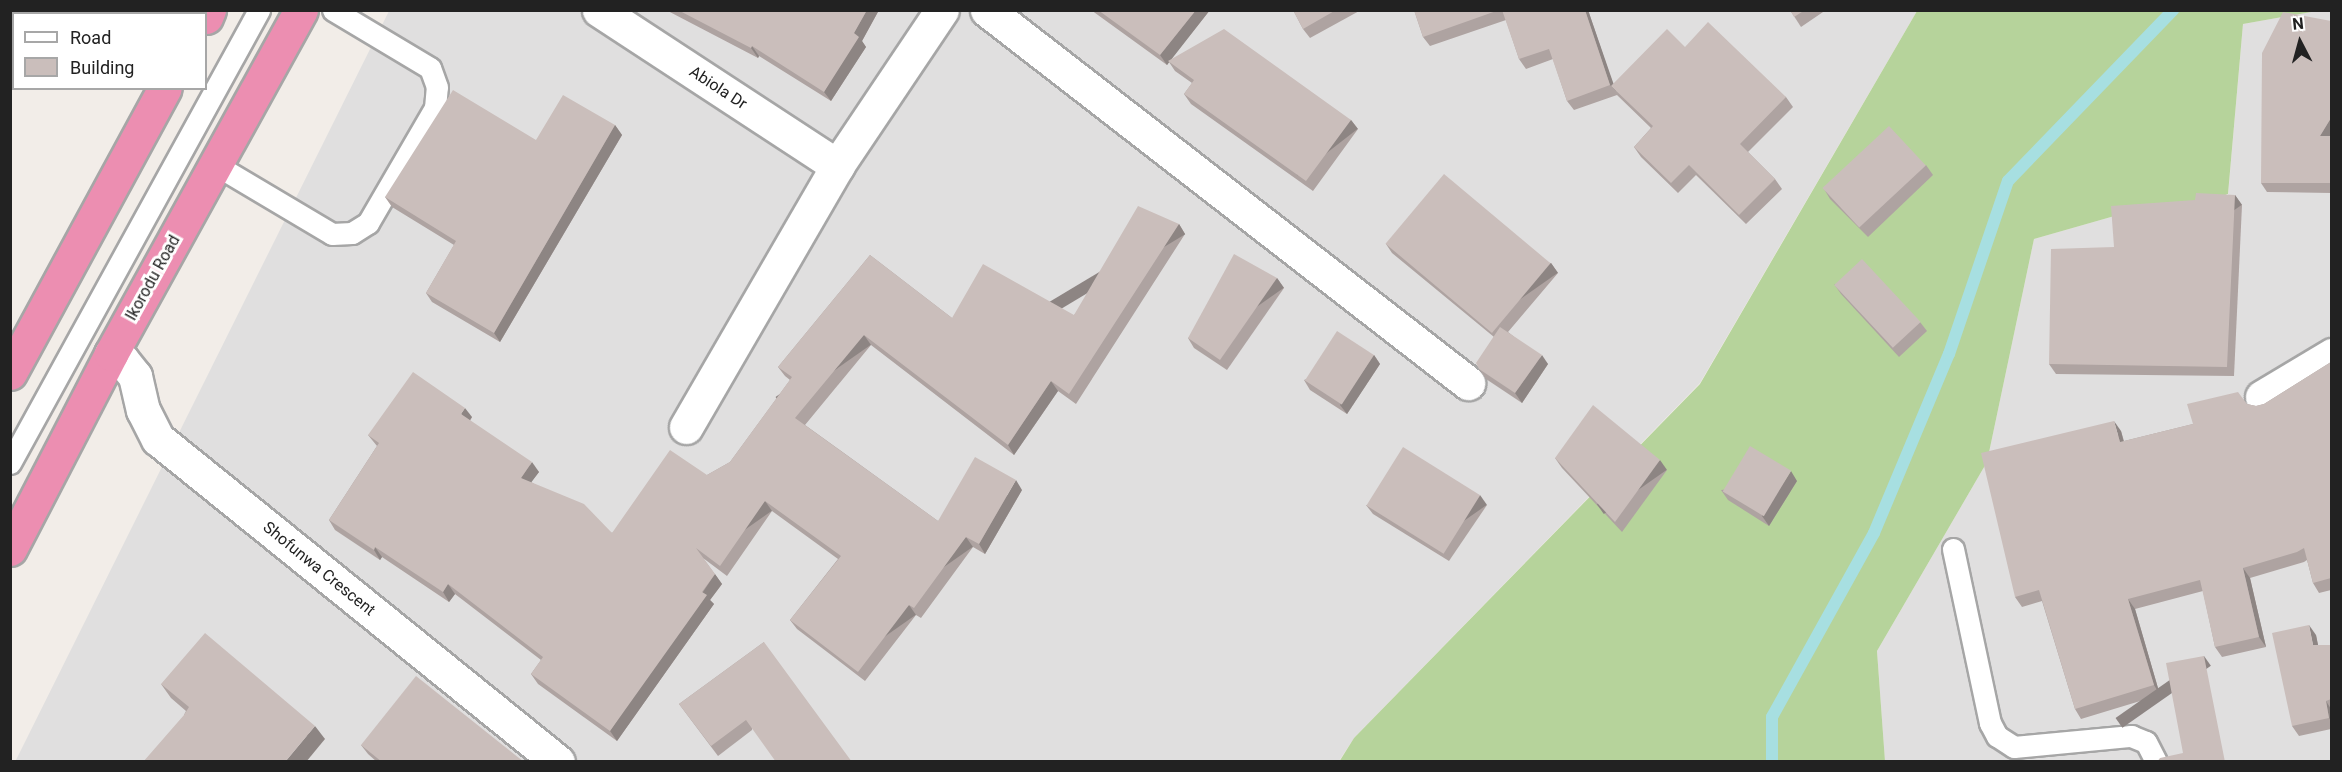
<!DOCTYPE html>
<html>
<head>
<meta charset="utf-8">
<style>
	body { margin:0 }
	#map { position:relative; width:2342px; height:772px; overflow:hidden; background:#f2ede8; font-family:Roboto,sans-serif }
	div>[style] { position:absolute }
	.residential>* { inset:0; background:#e0dfdf }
	.forest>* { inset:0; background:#b6d39b }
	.stream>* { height:12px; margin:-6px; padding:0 6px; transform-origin:6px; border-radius:6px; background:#a7dfe1 }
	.roads { filter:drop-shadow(2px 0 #a6a6a6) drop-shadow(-2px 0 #a6a6a6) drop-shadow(0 2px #a6a6a6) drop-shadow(0 -2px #a6a6a6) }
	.lane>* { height:21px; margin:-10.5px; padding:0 10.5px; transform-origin:10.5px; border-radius:10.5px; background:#fff }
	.street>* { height:33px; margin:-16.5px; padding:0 16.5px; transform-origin:16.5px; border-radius:16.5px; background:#fff }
	.highway>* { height:33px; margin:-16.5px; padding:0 16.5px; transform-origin:16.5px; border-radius:16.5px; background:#ec8eb1 }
	.wall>* { inset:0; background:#aea3a1 }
	.shaded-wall>* { inset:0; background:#8d8583; transform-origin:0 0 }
	.building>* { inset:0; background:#cabebb; transform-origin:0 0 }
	span { translate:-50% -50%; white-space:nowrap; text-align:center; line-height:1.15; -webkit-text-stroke:6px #fff; paint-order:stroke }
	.street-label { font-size:16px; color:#222 }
	.frame { position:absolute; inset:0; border:12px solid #222; pointer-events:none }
	.legend { position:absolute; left:12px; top:12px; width:195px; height:78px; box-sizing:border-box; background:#fff; border:2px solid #a7a7a7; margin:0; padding:8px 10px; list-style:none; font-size:18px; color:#222 }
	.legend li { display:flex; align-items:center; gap:12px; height:30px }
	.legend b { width:30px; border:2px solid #a7a7a7 }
	.north { position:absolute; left:2270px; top:12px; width:60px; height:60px; -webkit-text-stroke:4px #fff; paint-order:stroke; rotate:354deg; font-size:16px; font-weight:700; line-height:24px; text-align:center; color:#222 }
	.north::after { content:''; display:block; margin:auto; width:21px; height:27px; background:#222; clip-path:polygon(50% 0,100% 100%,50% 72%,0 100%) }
</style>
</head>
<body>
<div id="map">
	<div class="residential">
		<div style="clip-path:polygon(11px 10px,53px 11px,51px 13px,14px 14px,14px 77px,11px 82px)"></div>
		<div style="clip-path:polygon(389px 11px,1917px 11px,1700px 383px,1354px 738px,1339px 761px,15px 762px)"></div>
		<div style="clip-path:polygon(2317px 11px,2331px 11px,2331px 761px,1885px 761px,1877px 651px,1987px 462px,2034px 239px,2118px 215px,2228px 195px,2243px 24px)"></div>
	</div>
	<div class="forest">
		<div style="clip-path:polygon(1917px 11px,2317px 11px,2243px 24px,2228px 194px,2203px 203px,2118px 215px,2034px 239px,1987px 462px,1877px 651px,1885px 761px,1339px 762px,1354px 738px,1700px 384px)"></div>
	</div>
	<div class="stream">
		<div style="left:1772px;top:762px;width:45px;rotate:-90deg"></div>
		<div style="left:1772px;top:717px;width:210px;rotate:-61deg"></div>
		<div style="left:1874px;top:533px;width:194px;rotate:-67.3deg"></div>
		<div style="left:1949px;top:354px;width:183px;rotate:-71.2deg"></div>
		<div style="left:2008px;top:181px;width:238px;rotate:-46deg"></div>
	</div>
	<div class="roads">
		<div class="lane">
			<div style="left:153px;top:10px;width:4px;rotate:76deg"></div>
			<div style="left:216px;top:165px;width:135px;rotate:30.7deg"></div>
			<div style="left:332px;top:234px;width:20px;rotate:-3deg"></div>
			<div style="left:352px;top:233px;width:19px;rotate:-32deg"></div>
			<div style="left:368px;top:223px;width:133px;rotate:-59.8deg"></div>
			<div style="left:435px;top:108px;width:21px;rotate:-85deg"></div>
			<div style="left:437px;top:87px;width:20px;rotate:-110deg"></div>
			<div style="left:430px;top:68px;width:113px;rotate:-149.1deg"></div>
			<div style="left:10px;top:463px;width:517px;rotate:-61.2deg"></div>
			<div style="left:1953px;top:549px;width:178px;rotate:78deg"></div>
			<div style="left:1990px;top:723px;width:15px;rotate:62deg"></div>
			<div style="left:1997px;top:736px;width:20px;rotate:33deg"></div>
			<div style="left:2014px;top:747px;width:118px;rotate:-5.4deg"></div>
			<div style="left:2131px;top:736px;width:16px;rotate:22deg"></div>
			<div style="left:2146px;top:742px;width:22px;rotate:63deg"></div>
		</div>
		<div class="street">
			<div style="left:599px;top:10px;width:285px;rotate:33.2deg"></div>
			<div style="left:987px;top:10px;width:609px;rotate:37.79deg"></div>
			<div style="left:111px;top:354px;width:13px;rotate:29deg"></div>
			<div style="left:122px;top:360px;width:21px;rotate:51deg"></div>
			<div style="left:135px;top:376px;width:35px;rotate:77deg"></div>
			<div style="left:143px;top:410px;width:33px;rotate:63deg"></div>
			<div style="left:158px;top:439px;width:514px;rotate:38.92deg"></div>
			<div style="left:2262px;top:397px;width:82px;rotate:-31deg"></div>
			<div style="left:686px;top:427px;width:302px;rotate:-59.9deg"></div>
			<div style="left:837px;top:166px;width:188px;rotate:-56.1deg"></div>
		</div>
		<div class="highway">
			<div style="left:206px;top:17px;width:8px;rotate:-67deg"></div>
			<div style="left:10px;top:373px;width:324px;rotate:-61.5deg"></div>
			<div style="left:10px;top:549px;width:220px;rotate:-62.6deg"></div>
			<div style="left:111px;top:354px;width:393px;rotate:-61.1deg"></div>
		</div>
	</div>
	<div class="wall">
		<div style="clip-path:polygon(666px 10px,879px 10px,862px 41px,866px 47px,831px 101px,759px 56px,758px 58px)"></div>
		<div style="clip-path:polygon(1091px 10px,1210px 10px,1171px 59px,1351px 120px,1358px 129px,1313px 191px,1191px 104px,1184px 94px,1192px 83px,1175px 71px,1169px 62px,1167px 65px)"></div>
		<div style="clip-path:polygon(1293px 10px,1361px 10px,1310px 38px,1303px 29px)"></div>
		<div style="clip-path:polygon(1414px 10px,1588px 10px,1613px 84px,1685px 47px,1786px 97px,1793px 107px,1748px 152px,1775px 179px,1782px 189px,1746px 224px,1696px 175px,1678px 193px,1641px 157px,1634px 147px,1651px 128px,1617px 95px,1574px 110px,1567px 101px,1553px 59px,1526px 69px,1519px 59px,1506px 20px,1430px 46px,1423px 37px)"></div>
		<div style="clip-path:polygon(1790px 10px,1826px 10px,1801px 27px)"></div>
		<div style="clip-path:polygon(2331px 21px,2331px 193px,2267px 192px,2261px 183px)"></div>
		<div style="clip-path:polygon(615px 125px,622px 135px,500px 342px,432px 302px,426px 293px,454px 245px,392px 207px,385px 197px,536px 140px)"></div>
		<div style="clip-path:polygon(1926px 165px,1933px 175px,1868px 237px,1830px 199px,1824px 189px)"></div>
		<div style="clip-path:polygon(2235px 195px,2242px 205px,2234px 376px,2056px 374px,2049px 364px,2114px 247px,2195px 200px)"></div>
		<div style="clip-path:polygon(1179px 224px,1185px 234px,1076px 404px,1058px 391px,1014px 455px,871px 345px,805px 425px,938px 521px,1022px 490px,985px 554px,973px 547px,921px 618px,916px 615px,865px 681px,797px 629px,790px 620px,838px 559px,772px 511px,727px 576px,703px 558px,722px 584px,710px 600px,714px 604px,617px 741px,538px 684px,531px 674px,541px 660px,455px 594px,449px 602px,382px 557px,380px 560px,335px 530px,329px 520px,377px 446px,368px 435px,472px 417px,470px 421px,539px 472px,531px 482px,612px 533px,707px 475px,730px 462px,790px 380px,785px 376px,778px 367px,870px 255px,952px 318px,1074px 315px)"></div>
		<div style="clip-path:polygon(1386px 244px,1551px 263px,1558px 273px,1508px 332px,1548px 364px,1522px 403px,1486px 379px,1479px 369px,1494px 337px,1392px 253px)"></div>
		<div style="clip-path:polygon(1277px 278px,1284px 288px,1227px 370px,1194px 348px,1188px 338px)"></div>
		<div style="clip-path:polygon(1834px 284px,1920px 322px,1927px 331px,1899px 357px,1841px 294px)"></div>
		<div style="clip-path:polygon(1374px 355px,1380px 364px,1347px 414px,1310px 390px,1304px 380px)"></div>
		<div style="clip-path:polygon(2331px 362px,2331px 590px,2319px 593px,2313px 583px,2307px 560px,2304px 562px,2250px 578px,2266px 647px,2222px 657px,2215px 647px,2203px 591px,2135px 609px,2160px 695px,2081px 719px,2075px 709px,2042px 601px,2022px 607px,2015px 597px,2121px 431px,2124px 441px,2193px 424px,2247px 404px,2256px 406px,2264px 404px)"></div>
		<div style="clip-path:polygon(1555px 458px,1667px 470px,1622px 532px,1562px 468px)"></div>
		<div style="clip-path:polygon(1797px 481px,1769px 526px,1728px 500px,1721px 490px)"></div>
		<div style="clip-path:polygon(1366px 505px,1487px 505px,1449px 561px,1373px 514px)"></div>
		<div style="clip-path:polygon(2316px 635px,2318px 645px,2331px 645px,2331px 729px,2299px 736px,2292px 726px)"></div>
		<div style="clip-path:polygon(764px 642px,752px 730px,718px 756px,679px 704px)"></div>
		<div style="clip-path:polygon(161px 684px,325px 739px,184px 715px,186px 711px,171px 698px)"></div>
		<div style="clip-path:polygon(361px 745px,524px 762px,377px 762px,368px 754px)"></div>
	</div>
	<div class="shaded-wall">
		<div style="clip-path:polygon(867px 10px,879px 10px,862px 41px,866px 47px,831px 101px,824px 92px,854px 33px)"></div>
		<div style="clip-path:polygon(1196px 10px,1210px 10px,1167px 65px,1160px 55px)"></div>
		<div style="clip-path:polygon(1585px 10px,1588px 10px,1616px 91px,1610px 85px)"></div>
		<div style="clip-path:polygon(752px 46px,759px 56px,758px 58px,751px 48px)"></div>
		<div style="clip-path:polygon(2331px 118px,2331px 138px,2320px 136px)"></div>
		<div style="left:1351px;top:120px;width:11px;height:76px;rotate:52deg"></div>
		<div style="clip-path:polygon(615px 125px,622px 135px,500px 342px,494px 333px)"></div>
		<div style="left:2235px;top:195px;width:12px;height:172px;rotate:55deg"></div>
		<div style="left:1179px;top:224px;width:12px;height:202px;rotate:59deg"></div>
		<div style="left:1551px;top:263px;width:12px;height:90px;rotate:55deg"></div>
		<div style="left:1277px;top:278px;width:12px;height:100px;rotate:55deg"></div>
		<div style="left:864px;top:335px;width:12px;height:108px;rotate:55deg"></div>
		<div style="clip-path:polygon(1374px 355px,1380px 364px,1347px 414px,1340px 405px)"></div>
		<div style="clip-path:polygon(1542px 355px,1548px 364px,1522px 403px,1515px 393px)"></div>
		<div style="clip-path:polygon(1051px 381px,1058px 391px,1014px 455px,1008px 445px)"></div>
		<div style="clip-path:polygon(465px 408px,472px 417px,467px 424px,461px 414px)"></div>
		<div style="clip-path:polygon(2114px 421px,2121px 431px,2126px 451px,2120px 442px)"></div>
		<div style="left:1660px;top:460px;width:12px;height:77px;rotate:55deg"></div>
		<div style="clip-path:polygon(532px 462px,539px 472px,527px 488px,521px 478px)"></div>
		<div style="clip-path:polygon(1791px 471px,1797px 481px,1769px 526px,1762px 516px)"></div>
		<div style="clip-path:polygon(1016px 480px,1022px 490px,985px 554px,979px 544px)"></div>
		<div style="left:1480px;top:495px;width:12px;height:68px;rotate:55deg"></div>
		<div style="left:765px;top:501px;width:12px;height:79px;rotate:55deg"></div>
		<div style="left:966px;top:537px;width:12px;height:88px;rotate:55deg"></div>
		<div style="clip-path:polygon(375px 547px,382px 557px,380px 560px,374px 550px)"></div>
		<div style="clip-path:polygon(2243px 568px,2250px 578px,2266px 647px,2259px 637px)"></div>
		<div style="clip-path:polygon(715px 574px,722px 584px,710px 600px,714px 604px,617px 741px,610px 731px)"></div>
		<div style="clip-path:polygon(448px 584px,455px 594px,449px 602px,443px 592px)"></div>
		<div style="clip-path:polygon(2128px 599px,2135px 609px,2160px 695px,2154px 685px)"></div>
		<div style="left:909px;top:605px;width:12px;height:84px;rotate:55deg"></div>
		<div style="clip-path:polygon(2309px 625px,2316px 635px,2320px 655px,2313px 645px)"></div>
		<div style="left:2204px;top:656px;width:12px;height:108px;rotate:55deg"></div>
		<div style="clip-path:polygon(2326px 701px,2331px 709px,2331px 721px,2329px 718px)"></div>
		<div style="clip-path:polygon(315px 726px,325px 739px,306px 762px,285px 762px)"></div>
	</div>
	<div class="building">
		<div style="clip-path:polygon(678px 10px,867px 10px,854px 33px,859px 37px,824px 92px,752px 46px,751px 48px)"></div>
		<div style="clip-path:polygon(1098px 10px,1196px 10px,1160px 55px)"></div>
		<div style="clip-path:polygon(1293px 10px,1336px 10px,1303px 29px)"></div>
		<div style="clip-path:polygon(1414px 10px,1499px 10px,1423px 37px)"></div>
		<div style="clip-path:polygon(1502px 10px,1585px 10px,1610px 85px,1567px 101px,1549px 49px,1519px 59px)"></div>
		<div style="clip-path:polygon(1790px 10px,1805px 10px,1794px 17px)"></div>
		<div style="clip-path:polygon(2283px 12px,2331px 21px,2331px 118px,2320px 136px,2331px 136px,2331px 183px,2261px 183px,2262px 53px)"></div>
		<div style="clip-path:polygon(1708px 22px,1786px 97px,1740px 144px,1775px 179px,1739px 215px,1689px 165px,1671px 183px,1634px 147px,1653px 126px,1611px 86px,1667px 29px,1685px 47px)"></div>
		<div style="clip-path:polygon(1224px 29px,1351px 120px,1306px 181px,1184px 94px,1194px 80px,1168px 61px)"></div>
		<div style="clip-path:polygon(453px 90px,536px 140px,563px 95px,615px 125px,494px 333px,426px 293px,456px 241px,385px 197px)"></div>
		<div style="left:1889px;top:126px;width:54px;height:91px;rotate:47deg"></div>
		<div style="left:1444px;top:174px;width:139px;height:91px;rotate:40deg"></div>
		<div style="clip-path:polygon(2196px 193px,2235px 195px,2227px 367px,2049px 364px,2051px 249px,2114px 247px,2111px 206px,2195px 200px)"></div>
		<div style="clip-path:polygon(1138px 206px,1179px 224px,1069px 394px,1051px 381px,1008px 445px,864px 335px,795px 418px,938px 521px,975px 457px,1016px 480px,979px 544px,966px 537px,914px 608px,909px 605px,858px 672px,790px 620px,841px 556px,765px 501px,720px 566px,696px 548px,715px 574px,702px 592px,707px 595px,610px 731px,531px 674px,543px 657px,448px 584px,443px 592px,375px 547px,374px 550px,329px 520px,379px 443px,368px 435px,413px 372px,465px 408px,461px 414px,532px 462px,521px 478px,584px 504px,612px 533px,670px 450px,707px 475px,730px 462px,792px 377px,778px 367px,870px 255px,952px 318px,983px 264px,1074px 315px)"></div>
		<div style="clip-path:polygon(1234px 254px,1277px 278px,1220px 360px,1188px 338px)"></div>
		<div style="left:1862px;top:259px;width:86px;height:38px;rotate:47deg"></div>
		<div style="clip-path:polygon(1500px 327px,1542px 355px,1515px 393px,1479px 369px,1476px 363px)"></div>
		<div style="left:1337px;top:331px;width:44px;height:59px;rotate:33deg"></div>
		<div style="clip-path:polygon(2331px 362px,2331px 578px,2313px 583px,2304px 548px,2297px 552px,2243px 568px,2259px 637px,2215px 647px,2200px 580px,2128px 599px,2154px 685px,2075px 709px,2039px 590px,2015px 597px,1981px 453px,2114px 421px,2120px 442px,2193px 424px,2187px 404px,2238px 392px,2247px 404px,2256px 406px,2264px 404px)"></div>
		<div style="clip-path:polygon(1593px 405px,1660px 460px,1615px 522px,1555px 458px)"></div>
		<div style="left:1750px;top:446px;width:48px;height:53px;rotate:31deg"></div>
		<div style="left:1403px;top:447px;width:91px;height:69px;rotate:32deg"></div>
		<div style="clip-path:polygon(2309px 625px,2313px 645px,2331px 645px,2331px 699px,2326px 701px,2329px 718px,2292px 726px,2272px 633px)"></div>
		<div style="clip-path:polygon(205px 633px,315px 726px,285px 762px,143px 762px,184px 715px,189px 707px,161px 684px)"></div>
		<div style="clip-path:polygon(764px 642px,852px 762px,776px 762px,746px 720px,711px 746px,679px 704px)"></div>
		<div style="clip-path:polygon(2204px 656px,2225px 762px,2157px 762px,2160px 758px,2183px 753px,2166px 663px)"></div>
		<div style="clip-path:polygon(416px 676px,524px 762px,382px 762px,361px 745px)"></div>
	</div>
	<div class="street-label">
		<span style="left:718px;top:88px;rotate:33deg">Abiola Dr</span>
		<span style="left:153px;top:278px;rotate:-61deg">Ikorodu Road</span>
		<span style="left:319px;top:569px;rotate:39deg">Shofunwa Crescent</span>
	</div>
	<div class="frame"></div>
	<ul class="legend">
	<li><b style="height:8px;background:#fff"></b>Road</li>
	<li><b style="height:16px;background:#cabebb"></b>Building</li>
	</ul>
	<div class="north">N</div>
</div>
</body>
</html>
